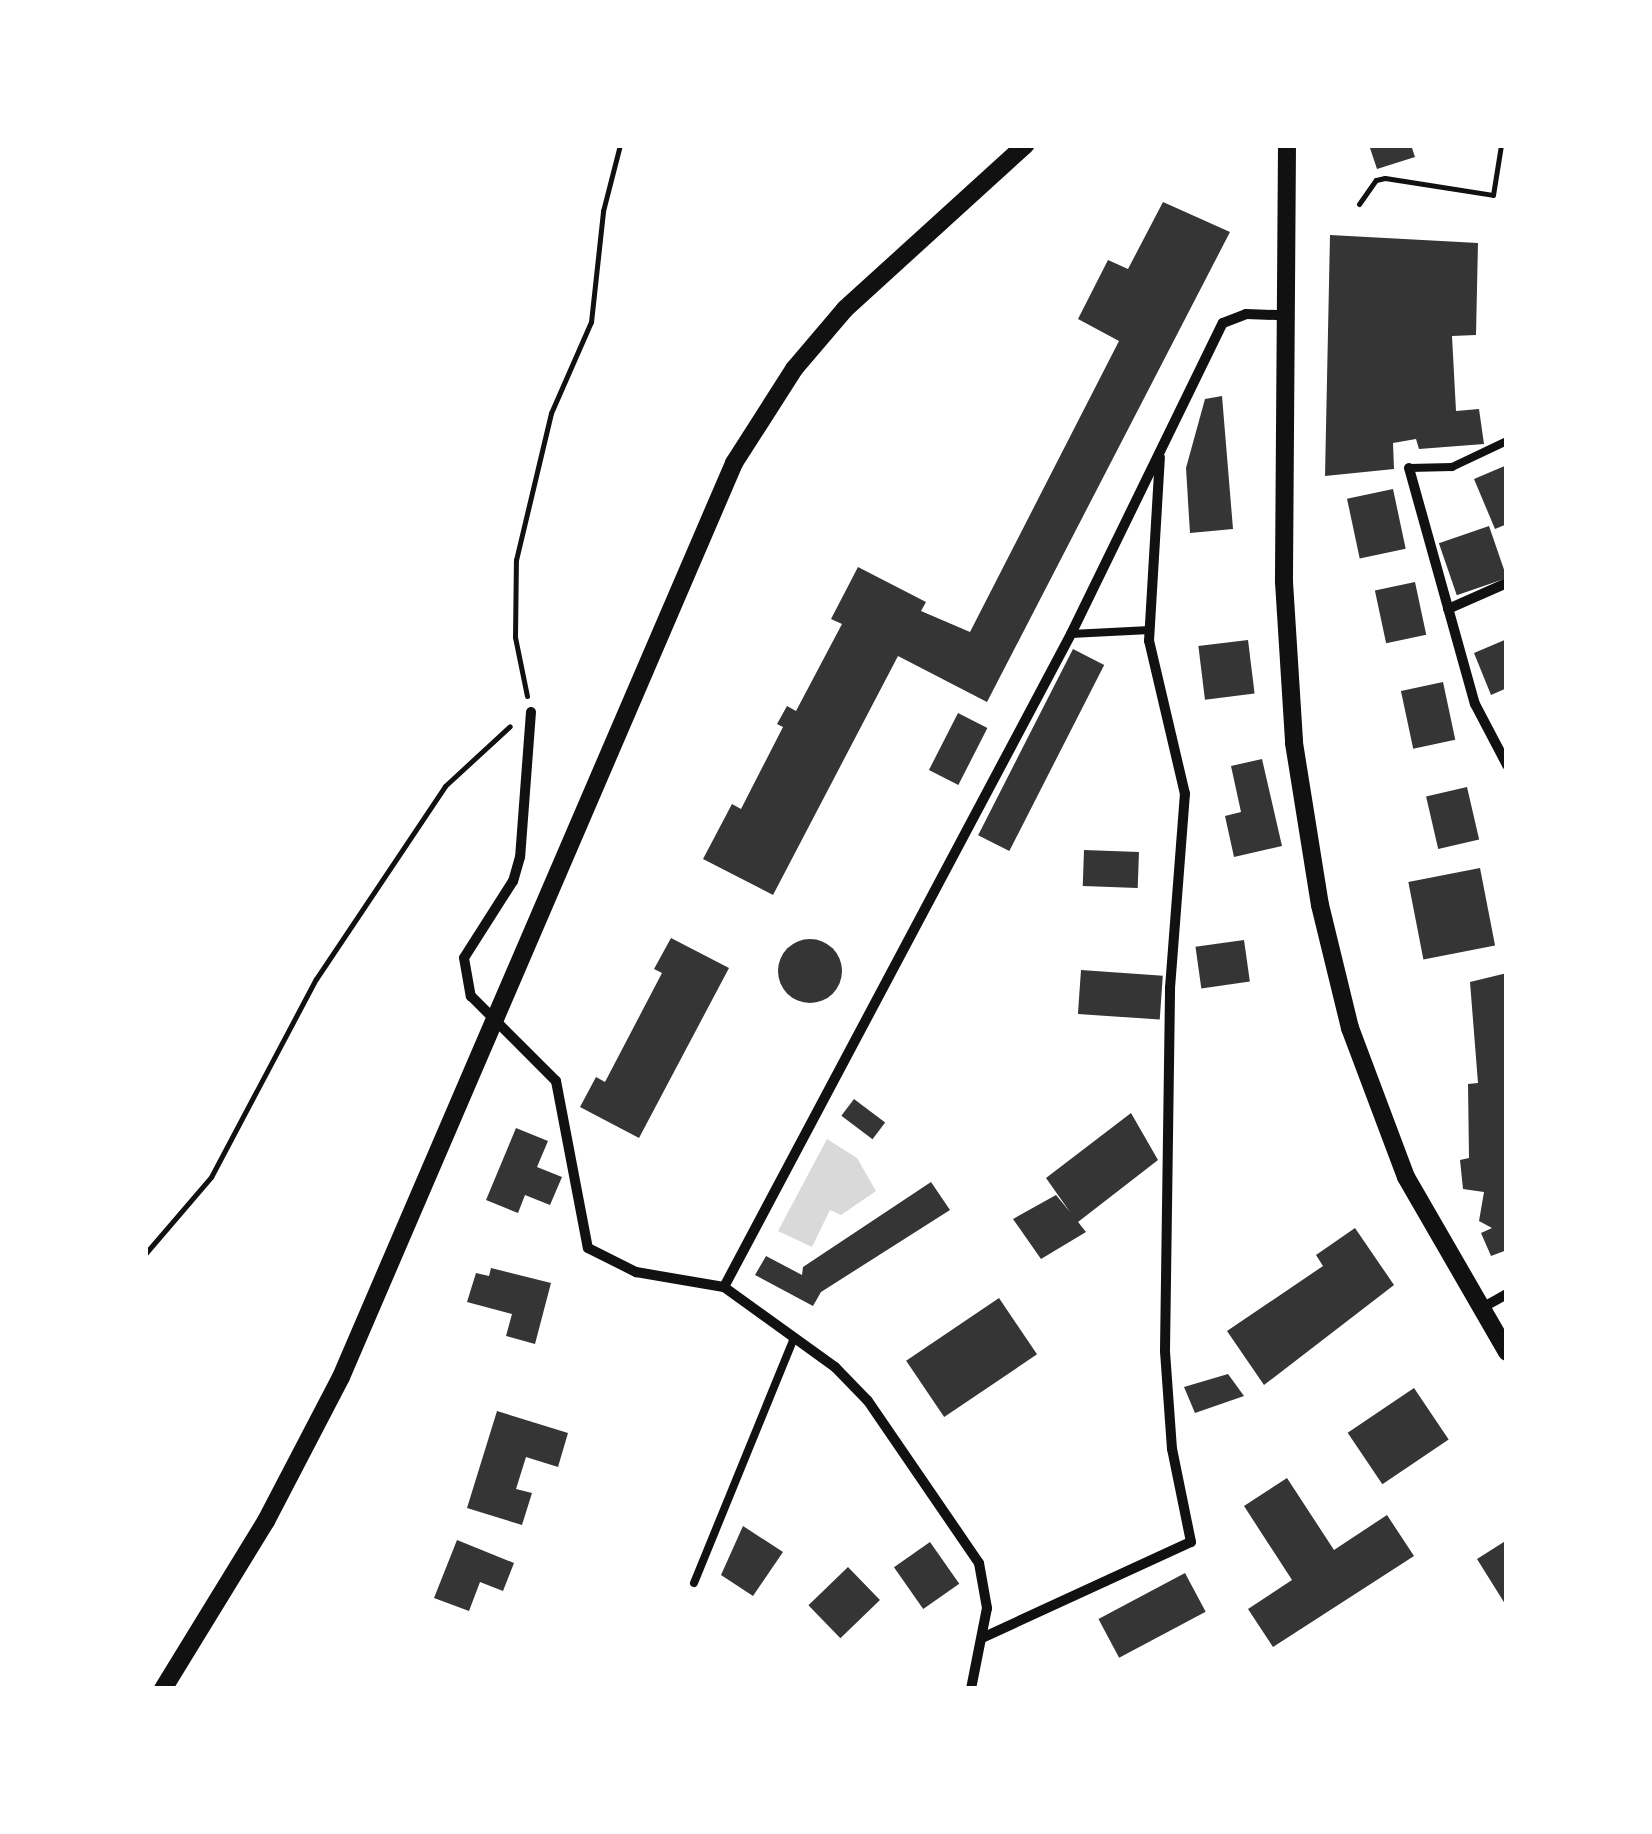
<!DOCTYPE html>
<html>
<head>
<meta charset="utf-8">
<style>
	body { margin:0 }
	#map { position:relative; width:1652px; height:1834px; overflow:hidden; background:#fff; font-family:Overpass,sans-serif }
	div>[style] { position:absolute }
	.water>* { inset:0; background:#d9d9d9 }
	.building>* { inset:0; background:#353535; transform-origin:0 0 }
	.round { border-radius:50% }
	.path>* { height:5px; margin:-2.5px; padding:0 2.5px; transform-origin:2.5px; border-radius:2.5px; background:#111 }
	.service>* { height:8px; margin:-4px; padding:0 4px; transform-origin:4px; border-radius:4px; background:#111 }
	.minor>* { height:10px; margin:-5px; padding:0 5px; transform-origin:5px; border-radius:5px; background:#111 }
	.tertiary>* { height:18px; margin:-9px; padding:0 9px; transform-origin:9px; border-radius:9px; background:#111 }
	span { translate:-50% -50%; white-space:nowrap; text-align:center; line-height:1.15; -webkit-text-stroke:10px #fff; paint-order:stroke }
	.frame { position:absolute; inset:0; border:148px solid #fff; pointer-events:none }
</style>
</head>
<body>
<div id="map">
	<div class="water">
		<div style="clip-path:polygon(827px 1139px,857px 1158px,876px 1191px,841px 1215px,830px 1210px,812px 1247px,778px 1231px)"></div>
	</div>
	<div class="building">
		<div style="clip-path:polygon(1369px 145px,1411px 145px,1415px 157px,1377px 169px)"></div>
		<div style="clip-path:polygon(1163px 202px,1230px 232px,987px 702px,898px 656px,773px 895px,703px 859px,732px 804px,741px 809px,783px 727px,777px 724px,787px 706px,796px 711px,842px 624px,831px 619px,858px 567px,926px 602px,921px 611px,970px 632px,1119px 341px,1078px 319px,1108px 260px,1128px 269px)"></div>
		<div style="clip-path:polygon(1330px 235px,1478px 243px,1476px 335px,1452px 336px,1456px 411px,1479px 409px,1484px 444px,1419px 449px,1416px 439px,1393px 443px,1394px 469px,1325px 476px)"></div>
		<div style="clip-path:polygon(1222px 396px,1233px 529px,1190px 533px,1186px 468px,1205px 399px)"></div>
		<div style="clip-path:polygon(1507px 465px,1507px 524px,1495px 529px,1474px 479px)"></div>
		<div style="left:1393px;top:489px;width:61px;height:47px;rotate:78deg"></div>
		<div style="left:1489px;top:526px;width:55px;height:53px;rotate:71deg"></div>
		<div style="left:1415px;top:582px;width:54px;height:41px;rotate:78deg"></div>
		<div style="clip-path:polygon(1507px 639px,1507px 688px,1491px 695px,1474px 653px)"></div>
		<div style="left:1248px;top:640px;width:54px;height:50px;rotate:83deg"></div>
		<div style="left:1073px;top:649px;width:35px;height:209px;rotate:27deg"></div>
		<div style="left:1443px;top:682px;width:59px;height:43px;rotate:78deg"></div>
		<div style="left:958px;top:713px;width:33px;height:64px;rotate:27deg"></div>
		<div style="clip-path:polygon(1262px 759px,1282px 846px,1234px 857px,1225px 816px,1241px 812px,1231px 766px)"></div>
		<div style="left:1467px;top:787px;width:54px;height:42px;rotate:77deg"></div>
		<div style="left:1084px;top:850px;width:55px;height:36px;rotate:2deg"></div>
		<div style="left:1480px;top:868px;width:79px;height:73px;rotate:79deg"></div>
		<div style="clip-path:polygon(671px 938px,729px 968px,639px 1138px,580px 1107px,596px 1077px,605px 1082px,662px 973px,654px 969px)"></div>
		<div class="round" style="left:778px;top:939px;width:64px;height:64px"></div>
		<div style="left:1244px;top:940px;width:42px;height:49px;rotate:82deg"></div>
		<div style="left:1081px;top:970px;width:82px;height:44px;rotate:4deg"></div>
		<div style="clip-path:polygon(1507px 973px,1507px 1250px,1491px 1256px,1481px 1233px,1492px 1228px,1479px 1221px,1484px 1192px,1463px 1189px,1460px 1160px,1469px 1158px,1468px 1084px,1478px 1083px,1470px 982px)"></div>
		<div style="left:854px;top:1099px;width:39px;height:21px;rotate:37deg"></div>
		<div style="clip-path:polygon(1131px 1113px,1158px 1160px,1078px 1222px,1086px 1232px,1041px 1259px,1013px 1219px,1056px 1195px,1070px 1212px,1046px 1178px)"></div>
		<div style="clip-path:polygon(516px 1128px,548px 1141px,537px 1167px,562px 1177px,550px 1205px,525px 1195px,518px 1213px,486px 1200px)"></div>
		<div style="clip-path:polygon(931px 1182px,950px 1210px,821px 1292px,813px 1306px,755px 1275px,766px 1256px,802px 1275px,803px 1267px)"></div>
		<div style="clip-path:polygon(1355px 1228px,1394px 1285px,1264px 1385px,1227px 1331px,1323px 1266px,1316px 1255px)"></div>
		<div style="clip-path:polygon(491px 1268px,551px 1283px,535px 1344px,506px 1336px,512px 1314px,467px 1302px,476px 1273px,489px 1276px)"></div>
		<div style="left:999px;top:1298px;width:68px;height:112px;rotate:56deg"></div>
		<div style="clip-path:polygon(1228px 1374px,1244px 1396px,1195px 1413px,1184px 1387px)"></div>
		<div style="left:1414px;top:1388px;width:62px;height:80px;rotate:56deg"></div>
		<div style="clip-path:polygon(497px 1411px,568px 1433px,558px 1467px,526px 1457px,516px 1489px,532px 1493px,522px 1525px,467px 1508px)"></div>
		<div style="clip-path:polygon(1287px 1478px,1334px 1550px,1387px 1515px,1414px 1556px,1273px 1647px,1248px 1609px,1292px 1580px,1244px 1506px)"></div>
		<div style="clip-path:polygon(743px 1526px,783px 1552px,753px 1596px,721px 1575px)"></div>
		<div style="clip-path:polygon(457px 1540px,514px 1563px,503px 1591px,480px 1582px,469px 1611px,434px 1598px)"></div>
		<div style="clip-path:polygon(1507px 1540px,1507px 1607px,1477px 1559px)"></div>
		<div style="left:930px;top:1542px;width:51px;height:44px;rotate:55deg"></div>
		<div style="left:848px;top:1567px;width:46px;height:55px;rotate:46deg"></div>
		<div style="left:1185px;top:1573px;width:44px;height:98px;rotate:62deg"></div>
	</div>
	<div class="path">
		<div style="left:1359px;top:204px;width:29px;rotate:-55deg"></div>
		<div style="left:1376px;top:180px;width:9px;rotate:-13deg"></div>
		<div style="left:1385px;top:178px;width:109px;rotate:8.9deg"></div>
		<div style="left:1493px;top:195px;width:51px;rotate:-80.9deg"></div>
		<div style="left:527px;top:696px;width:60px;rotate:-101.5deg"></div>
		<div style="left:515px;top:637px;width:77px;rotate:-89.3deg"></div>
		<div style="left:516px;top:560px;width:151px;rotate:-76.6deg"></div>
		<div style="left:551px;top:413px;width:99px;rotate:-66.3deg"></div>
		<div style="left:591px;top:322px;width:112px;rotate:-83.8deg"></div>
		<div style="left:603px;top:211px;width:68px;rotate:-75.6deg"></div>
		<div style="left:145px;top:1254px;width:101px;rotate:-49.4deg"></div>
		<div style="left:211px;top:1177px;width:224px;rotate:-62.1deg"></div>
		<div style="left:316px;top:979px;width:232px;rotate:-56.2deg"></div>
		<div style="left:445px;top:786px;width:88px;rotate:-42.7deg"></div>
	</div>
	<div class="service">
		<div style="left:1409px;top:468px;width:43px;rotate:-1.3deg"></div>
		<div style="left:1452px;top:467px;width:61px;rotate:-25.3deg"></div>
		<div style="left:1071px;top:634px;width:79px;rotate:-2.9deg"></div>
		<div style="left:694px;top:1583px;width:262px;rotate:-67.8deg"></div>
	</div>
	<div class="minor">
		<div style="left:1409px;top:468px;width:245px;rotate:74.4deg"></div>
		<div style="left:1475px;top:704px;width:69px;rotate:62.3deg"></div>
		<div style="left:1448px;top:609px;width:64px;rotate:-23.8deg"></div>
		<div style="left:531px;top:712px;width:145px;rotate:94.3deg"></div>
		<div style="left:520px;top:857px;width:25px;rotate:106deg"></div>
		<div style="left:513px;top:881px;width:91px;rotate:122.5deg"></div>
		<div style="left:464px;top:958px;width:39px;rotate:80deg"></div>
		<div style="left:471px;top:996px;width:120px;rotate:45deg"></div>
		<div style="left:556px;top:1081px;width:170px;rotate:79.2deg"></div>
		<div style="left:588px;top:1248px;width:54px;rotate:26.6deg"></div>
		<div style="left:636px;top:1272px;width:89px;rotate:9.7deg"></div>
		<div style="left:724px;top:1287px;width:137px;rotate:35.8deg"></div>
		<div style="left:835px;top:1367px;width:47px;rotate:45.9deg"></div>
		<div style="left:868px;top:1401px;width:196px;rotate:55.6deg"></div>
		<div style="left:979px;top:1563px;width:46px;rotate:79.9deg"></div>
		<div style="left:987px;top:1608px;width:83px;rotate:101.2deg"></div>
		<div style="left:724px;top:1287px;width:739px;rotate:-62.01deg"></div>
		<div style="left:1071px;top:634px;width:346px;rotate:-64deg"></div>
		<div style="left:1223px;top:323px;width:25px;rotate:-21deg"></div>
		<div style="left:1246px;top:314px;width:38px;rotate:2deg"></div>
		<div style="left:1480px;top:1309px;width:31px;rotate:-29deg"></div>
		<div style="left:982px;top:1638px;width:230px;rotate:-24.7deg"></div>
		<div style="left:1191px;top:1542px;width:95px;rotate:-101.5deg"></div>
		<div style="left:1172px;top:1449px;width:98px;rotate:-94.1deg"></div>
		<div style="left:1165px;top:1351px;width:363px;rotate:-89.2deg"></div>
		<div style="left:1170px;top:988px;width:195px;rotate:-85.6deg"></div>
		<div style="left:1185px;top:794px;width:157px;rotate:-103.2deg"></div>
		<div style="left:1149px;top:641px;width:184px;rotate:-86.6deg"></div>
	</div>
	<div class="tertiary">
		<div style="left:1287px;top:145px;width:437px;rotate:90.4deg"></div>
		<div style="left:1284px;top:582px;width:161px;rotate:86.4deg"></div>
		<div style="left:1294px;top:743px;width:164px;rotate:80.9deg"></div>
		<div style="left:1320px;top:905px;width:127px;rotate:76.3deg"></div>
		<div style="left:1350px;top:1028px;width:159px;rotate:69.4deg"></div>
		<div style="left:1406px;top:1177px;width:202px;rotate:60deg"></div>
		<div style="left:163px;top:1689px;width:197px;rotate:-58.5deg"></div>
		<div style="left:266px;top:1521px;width:162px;rotate:-62.5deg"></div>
		<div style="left:341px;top:1377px;width:995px;rotate:-66.73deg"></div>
		<div style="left:734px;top:463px;width:112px;rotate:-57.4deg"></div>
		<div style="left:794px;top:369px;width:79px;rotate:-49.6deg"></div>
		<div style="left:845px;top:309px;width:244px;rotate:-42.3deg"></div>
	</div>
	<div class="frame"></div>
</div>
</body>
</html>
